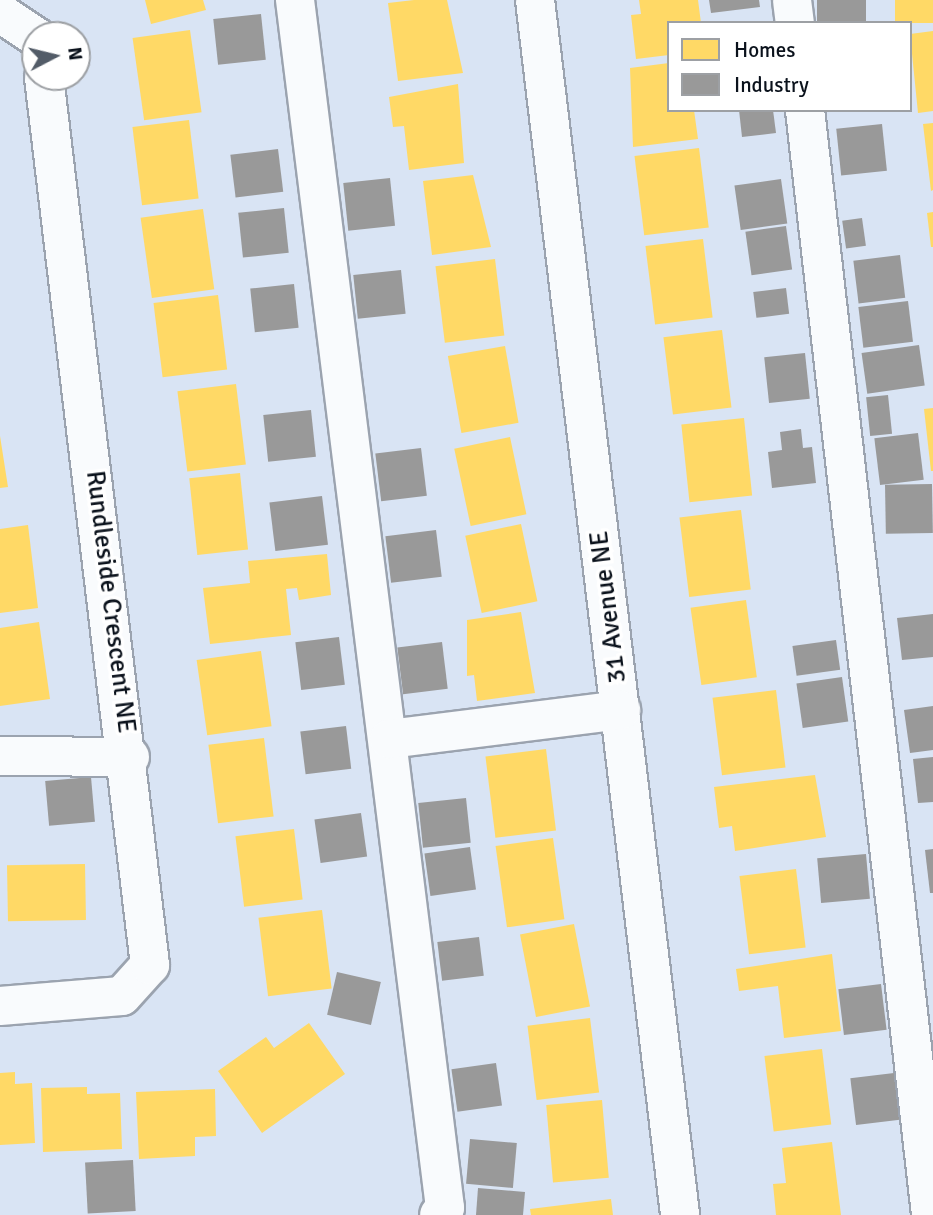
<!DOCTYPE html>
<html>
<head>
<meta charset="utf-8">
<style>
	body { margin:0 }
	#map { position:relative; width:933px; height:1215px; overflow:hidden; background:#d9e4f4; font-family:Signika,sans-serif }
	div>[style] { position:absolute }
	.homes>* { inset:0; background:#ffd966; transform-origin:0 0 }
	.industry>* { inset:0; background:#999; transform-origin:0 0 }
	.roads { filter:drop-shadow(2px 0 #9ba3af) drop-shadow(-2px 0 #9ba3af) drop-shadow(0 2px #9ba3af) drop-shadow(0 -2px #9ba3af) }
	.minor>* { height:38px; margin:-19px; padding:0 19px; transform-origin:19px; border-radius:19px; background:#f9fbfd }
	span { translate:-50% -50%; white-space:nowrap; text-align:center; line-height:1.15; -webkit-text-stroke:7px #fff; paint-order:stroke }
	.street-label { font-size:26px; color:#0b121c }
	.legend { position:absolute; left:667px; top:21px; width:245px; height:91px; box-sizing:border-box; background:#fff; border:2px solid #9da0a4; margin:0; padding:9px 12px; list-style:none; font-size:21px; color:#0b121c }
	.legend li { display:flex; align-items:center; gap:14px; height:35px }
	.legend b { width:35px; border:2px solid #9da0a4 }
	.north { position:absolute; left:21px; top:21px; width:70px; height:70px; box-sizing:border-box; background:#fff; border:2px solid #9da0a4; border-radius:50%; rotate:83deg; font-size:19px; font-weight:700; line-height:28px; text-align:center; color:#0b121c }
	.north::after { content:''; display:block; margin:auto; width:24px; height:32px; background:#535c68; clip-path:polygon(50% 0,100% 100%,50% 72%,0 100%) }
</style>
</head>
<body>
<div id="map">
	<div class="homes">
		<div style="clip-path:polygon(145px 0,203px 0,206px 10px,151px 24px)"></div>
		<div style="clip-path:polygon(414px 0,447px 0,463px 73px,398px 81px,388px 3px)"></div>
		<div style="clip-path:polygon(639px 0,698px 0,701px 23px,669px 23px,669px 55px,636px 59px,631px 15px,641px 14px)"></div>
		<div style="left:895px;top:0;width:38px;height:23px"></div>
		<div style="left:190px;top:30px;width:83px;height:58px;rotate:82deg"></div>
		<div style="clip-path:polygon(933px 31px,933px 111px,918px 113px,910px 34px)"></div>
		<div style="clip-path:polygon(669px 63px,669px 110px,694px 110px,698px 139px,633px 147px,630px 68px)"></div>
		<div style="clip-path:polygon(458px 84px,464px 163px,409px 170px,404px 126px,393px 127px,389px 97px)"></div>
		<div style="left:189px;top:120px;width:79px;height:57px;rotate:83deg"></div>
		<div style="clip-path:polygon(933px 123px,933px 190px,931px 191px,923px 124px)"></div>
		<div style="left:699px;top:148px;width:80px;height:65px;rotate:83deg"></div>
		<div style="clip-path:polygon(473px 175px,491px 247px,432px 255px,423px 181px)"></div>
		<div style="left:203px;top:209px;width:81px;height:63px;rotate:82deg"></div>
		<div style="clip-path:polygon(933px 212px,933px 247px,931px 247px,927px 213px)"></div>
		<div style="left:703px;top:239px;width:79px;height:58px;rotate:83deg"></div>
		<div style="left:495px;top:259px;width:77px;height:60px;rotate:83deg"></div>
		<div style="left:218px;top:295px;width:75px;height:65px;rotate:83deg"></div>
		<div style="left:722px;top:330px;width:78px;height:59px;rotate:83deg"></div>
		<div style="left:505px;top:346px;width:78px;height:58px;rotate:80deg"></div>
		<div style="left:236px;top:384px;width:81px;height:59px;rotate:83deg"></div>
		<div style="clip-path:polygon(933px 408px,933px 471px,931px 471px,924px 409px)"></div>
		<div style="left:744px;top:418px;width:78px;height:63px;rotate:84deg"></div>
		<div style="clip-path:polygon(0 436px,8px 487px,0 488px)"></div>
		<div style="left:510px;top:437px;width:79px;height:57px;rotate:78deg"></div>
		<div style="left:240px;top:473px;width:77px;height:51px;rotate:84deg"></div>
		<div style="left:741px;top:510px;width:80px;height:62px;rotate:83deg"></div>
		<div style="left:521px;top:524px;width:79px;height:57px;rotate:78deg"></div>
		<div style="clip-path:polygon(28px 525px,38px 608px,0 613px,0 529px)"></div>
		<div style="clip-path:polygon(327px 554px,331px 595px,299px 600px,297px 588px,286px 589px,291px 635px,210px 644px,203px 588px,250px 583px,248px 561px)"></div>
		<div style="left:746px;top:600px;width:78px;height:56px;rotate:82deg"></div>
		<div style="clip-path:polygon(521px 612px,535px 693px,477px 701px,474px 675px,467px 676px,467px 620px)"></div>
		<div style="clip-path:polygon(39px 622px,50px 699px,0 706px,0 628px)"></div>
		<div style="left:261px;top:651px;width:76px;height:65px;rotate:82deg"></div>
		<div style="left:776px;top:690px;width:78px;height:64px;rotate:83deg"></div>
		<div style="left:264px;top:738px;width:79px;height:56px;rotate:83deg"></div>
		<div style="left:546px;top:749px;width:82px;height:61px;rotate:83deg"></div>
		<div style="clip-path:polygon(815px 775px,826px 837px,735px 851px,732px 826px,719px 828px,714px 787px)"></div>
		<div style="left:294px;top:829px;width:71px;height:59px;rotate:83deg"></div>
		<div style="left:553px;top:838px;width:82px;height:58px;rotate:82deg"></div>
		<div style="left:85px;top:864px;width:56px;height:78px;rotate:89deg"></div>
		<div style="left:796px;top:869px;width:79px;height:57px;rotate:83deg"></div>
		<div style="left:322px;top:910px;width:79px;height:64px;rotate:83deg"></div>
		<div style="left:574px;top:924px;width:84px;height:55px;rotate:79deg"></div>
		<div style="clip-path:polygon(832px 954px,841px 1031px,784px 1038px,778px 986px,739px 991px,736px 969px)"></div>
		<div style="left:590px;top:1018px;width:75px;height:63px;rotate:83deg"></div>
		<div style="clip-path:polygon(309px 1023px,345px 1074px,262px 1133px,218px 1071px,266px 1037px,274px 1048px)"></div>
		<div style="left:822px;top:1049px;width:76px;height:58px;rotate:83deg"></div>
		<div style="clip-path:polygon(15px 1072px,15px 1084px,32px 1083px,35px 1143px,0 1145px,0 1073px)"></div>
		<div style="clip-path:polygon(87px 1087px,87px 1094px,120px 1093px,122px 1149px,43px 1152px,41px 1088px)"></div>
		<div style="clip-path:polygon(215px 1089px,216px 1136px,195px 1137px,195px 1156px,139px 1159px,136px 1092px)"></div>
		<div style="left:602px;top:1100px;width:78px;height:56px;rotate:85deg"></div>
		<div style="clip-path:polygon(832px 1142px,841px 1215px,776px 1215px,773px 1184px,786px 1183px,782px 1148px)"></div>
		<div style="clip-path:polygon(611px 1199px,613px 1215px,531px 1215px,530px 1209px)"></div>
	</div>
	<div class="industry">
		<div style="clip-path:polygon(709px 0,759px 0,760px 7px,711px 13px)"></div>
		<div style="left:817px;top:0;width:49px;height:23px"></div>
		<div style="left:261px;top:14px;width:46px;height:48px;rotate:84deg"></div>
		<div style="clip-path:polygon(739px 110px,773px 110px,776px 133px,742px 137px)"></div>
		<div style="left:882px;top:124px;width:47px;height:46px;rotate:84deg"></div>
		<div style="left:278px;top:149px;width:43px;height:48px;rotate:83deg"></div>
		<div style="left:390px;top:178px;width:48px;height:47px;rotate:84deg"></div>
		<div style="left:781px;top:179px;width:45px;height:47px;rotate:82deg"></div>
		<div style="left:284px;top:208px;width:45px;height:46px;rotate:84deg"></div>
		<div style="left:862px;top:218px;width:28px;height:20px;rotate:82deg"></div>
		<div style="left:786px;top:226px;width:44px;height:41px;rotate:82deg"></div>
		<div style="left:900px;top:255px;width:43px;height:47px;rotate:83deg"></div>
		<div style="left:401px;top:270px;width:44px;height:48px;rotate:84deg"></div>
		<div style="left:294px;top:284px;width:44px;height:44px;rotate:84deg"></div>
		<div style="left:786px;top:288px;width:26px;height:33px;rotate:83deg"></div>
		<div style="left:908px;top:301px;width:41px;height:50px;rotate:83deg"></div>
		<div style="left:919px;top:345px;width:41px;height:58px;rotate:82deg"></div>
		<div style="left:805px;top:353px;width:46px;height:41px;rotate:84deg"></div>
		<div style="left:888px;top:395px;width:39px;height:22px;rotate:84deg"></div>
		<div style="left:311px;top:410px;width:47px;height:48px;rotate:84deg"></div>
		<div style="clip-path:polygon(801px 429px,803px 448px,812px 447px,816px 483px,772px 488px,768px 452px,782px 450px,780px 432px)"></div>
		<div style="left:918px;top:433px;width:47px;height:44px;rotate:83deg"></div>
		<div style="left:421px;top:448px;width:48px;height:46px;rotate:83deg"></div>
		<div style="left:932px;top:484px;width:49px;height:47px;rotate:89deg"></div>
		<div style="left:322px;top:496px;width:49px;height:53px;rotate:83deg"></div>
		<div style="left:436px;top:530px;width:47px;height:51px;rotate:83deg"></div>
		<div style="clip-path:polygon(933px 614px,933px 657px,902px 660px,897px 618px)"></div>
		<div style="left:339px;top:637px;width:48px;height:44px;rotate:83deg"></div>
		<div style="left:836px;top:640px;width:30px;height:44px;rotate:82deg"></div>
		<div style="left:442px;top:642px;width:47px;height:45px;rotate:83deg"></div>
		<div style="left:842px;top:677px;width:45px;height:46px;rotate:82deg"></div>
		<div style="clip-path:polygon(933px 706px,933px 750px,910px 753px,904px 710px)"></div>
		<div style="left:346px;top:726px;width:43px;height:46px;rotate:83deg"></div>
		<div style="clip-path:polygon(933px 757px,933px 802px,918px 803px,913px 759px)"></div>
		<div style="left:91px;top:777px;width:45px;height:46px;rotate:85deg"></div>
		<div style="left:466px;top:798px;width:45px;height:48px;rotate:84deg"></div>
		<div style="left:361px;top:813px;width:44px;height:47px;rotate:82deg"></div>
		<div style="left:470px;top:847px;width:43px;height:46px;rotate:82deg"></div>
		<div style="clip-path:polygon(933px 849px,933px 893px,930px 893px,925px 850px)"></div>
		<div style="left:866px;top:854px;width:45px;height:49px;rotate:85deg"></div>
		<div style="left:479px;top:937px;width:39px;height:42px;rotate:83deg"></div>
		<div style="left:337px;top:972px;width:45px;height:44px;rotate:13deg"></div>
		<div style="left:881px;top:984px;width:46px;height:43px;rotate:83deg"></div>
		<div style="left:496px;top:1063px;width:43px;height:45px;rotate:82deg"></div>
		<div style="left:894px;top:1073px;width:47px;height:44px;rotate:83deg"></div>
		<div style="left:470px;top:1139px;width:47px;height:45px;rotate:5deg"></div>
		<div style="left:133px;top:1160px;width:51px;height:48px;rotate:87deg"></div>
		<div style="clip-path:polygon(478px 1188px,525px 1192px,523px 1215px,476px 1215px)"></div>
	</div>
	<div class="roads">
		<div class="minor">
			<div style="left:295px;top:0;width:1217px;rotate:82.92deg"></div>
			<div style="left:445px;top:1208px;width:9px;rotate:131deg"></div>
			<div style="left:535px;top:0;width:1224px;rotate:83.19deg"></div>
			<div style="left:792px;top:0;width:23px;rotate:83deg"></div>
			<div style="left:0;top:13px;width:42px;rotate:33.3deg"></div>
			<div style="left:805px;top:110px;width:1112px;rotate:83.49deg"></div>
			<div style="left:389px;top:739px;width:234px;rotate:-7.1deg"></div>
			<div style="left:0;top:756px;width:130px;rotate:0.4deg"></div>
			<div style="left:0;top:1006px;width:122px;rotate:-4.7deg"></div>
			<div style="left:122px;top:996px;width:42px;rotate:-47.9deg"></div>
			<div style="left:150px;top:965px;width:894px;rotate:-96.81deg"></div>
		</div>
	</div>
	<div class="street-label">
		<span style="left:110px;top:602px;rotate:83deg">Rundleside Crescent NE</span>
		<span style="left:609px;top:607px;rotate:-97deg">31 Avenue NE</span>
	</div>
	<ul class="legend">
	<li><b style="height:19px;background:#ffd966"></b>Homes</li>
	<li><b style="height:19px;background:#999"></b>Industry</li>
	</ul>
	<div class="north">N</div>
</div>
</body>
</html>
